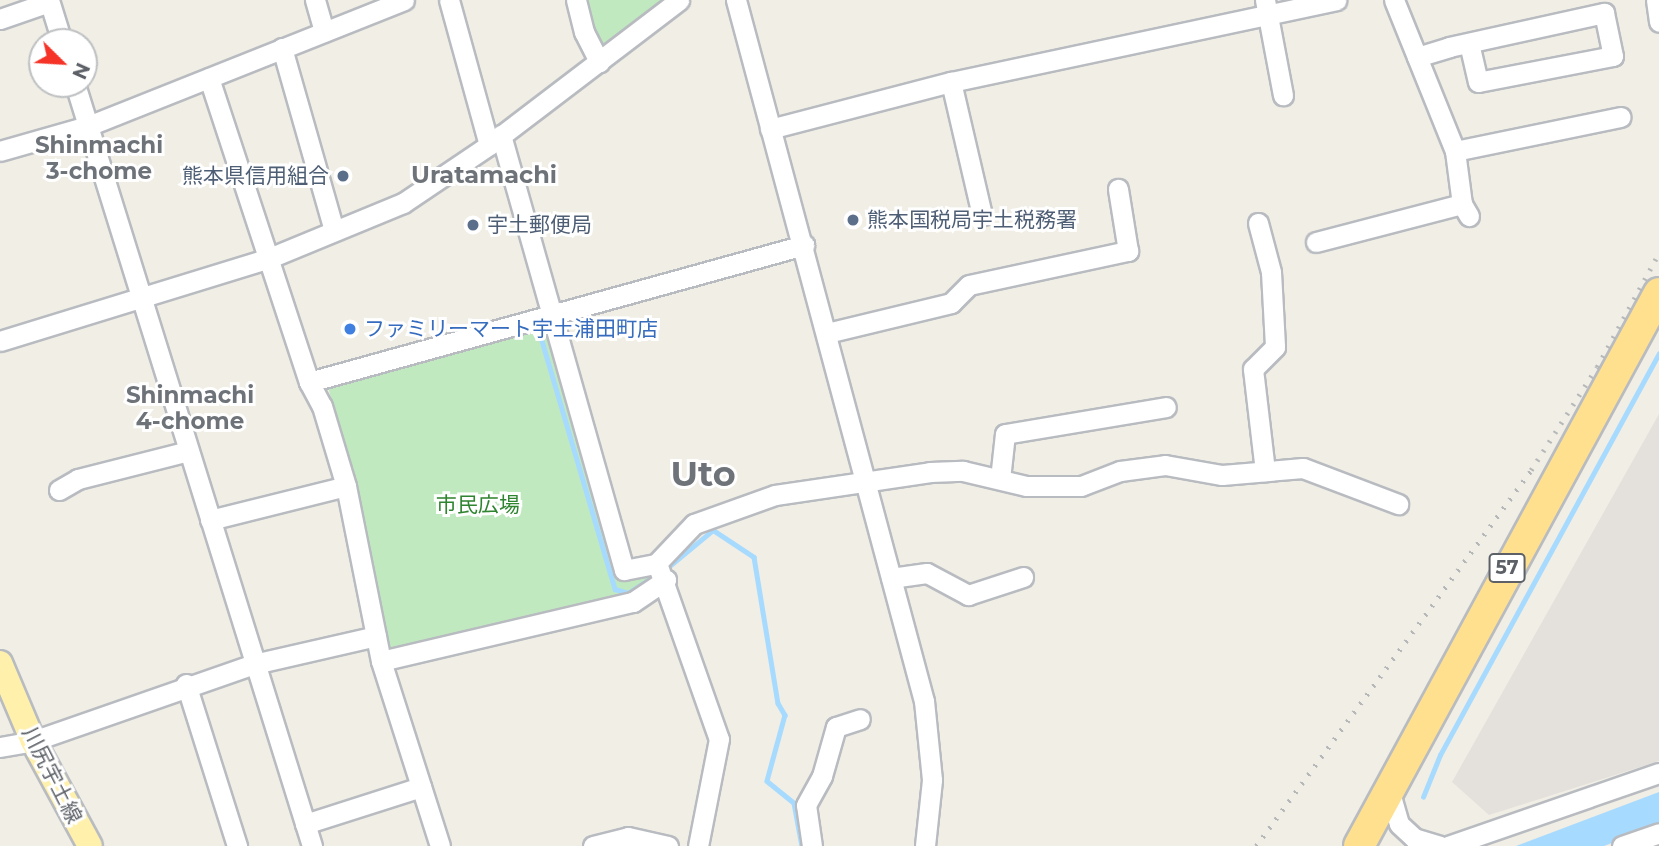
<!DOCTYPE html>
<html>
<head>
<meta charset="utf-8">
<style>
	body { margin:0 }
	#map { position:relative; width:1659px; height:846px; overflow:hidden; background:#f0eee5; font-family:Montserrat,"Noto Sans JP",sans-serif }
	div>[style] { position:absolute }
	.industrial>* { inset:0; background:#e4e1dd }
	.green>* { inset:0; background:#c1e9c0 }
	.water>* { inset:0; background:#a7daff }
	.stream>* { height:4.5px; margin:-2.25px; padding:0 2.25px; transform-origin:2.25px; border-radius:2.25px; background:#a7daff }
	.roads { filter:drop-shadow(2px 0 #b8bbc0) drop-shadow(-2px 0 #b8bbc0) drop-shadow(0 2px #b8bbc0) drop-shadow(0 -2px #b8bbc0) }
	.minor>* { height:19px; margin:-9.5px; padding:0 9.5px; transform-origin:9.5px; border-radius:9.5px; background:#fff }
	.major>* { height:24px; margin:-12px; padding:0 12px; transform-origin:12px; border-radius:12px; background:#fff0ac }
	.highway>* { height:30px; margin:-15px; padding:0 15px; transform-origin:15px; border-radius:15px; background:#ffe08e }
	.rail>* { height:4.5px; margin-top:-2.25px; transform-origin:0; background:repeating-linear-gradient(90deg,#b6b7b8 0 2px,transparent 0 11px) }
	.dots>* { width:19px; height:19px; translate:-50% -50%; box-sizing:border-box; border:4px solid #fff; border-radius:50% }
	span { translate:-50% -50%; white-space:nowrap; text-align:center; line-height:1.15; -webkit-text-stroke:6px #fff; paint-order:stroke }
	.shield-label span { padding:2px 5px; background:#fff; border:2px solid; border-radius:5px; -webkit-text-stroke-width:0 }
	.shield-label { font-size:19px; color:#5d6167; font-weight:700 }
	.service-label { font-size:21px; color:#4e5e75 }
	.right { translate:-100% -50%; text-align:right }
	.left { translate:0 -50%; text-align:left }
	.shop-label { font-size:21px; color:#366cbe }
	.park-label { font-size:21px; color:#2f8430 }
	.street-label { font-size:21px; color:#5d6167 }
	.neighbourhood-label { font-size:23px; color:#6e7379; font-weight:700 }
	.quarter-label { font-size:24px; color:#6e7379; font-weight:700 }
	.town-label { font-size:35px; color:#6e7379; font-weight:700 }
	.north { position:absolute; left:28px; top:28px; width:70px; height:70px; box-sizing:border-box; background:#fff; border:2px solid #bec0c2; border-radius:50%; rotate:114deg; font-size:19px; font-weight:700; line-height:28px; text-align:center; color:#5d6167 }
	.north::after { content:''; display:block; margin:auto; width:24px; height:32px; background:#f53327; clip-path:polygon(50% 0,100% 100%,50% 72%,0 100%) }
</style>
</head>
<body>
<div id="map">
	<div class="industrial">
		<div style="clip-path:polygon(1659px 414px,1659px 761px,1489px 815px,1452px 782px)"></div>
	</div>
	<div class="green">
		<div style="clip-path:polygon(576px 0,679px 0,599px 62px)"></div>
		<div style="clip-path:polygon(547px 325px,621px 573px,644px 572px,651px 577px,647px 587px,626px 597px,389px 651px,328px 386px)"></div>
	</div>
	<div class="water">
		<div style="clip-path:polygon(1659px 792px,1659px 825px,1604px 846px,1516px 846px)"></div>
	</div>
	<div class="stream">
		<div style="left:540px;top:334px;width:266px;rotate:73.6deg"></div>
		<div style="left:615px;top:589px;width:14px;rotate:17deg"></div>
		<div style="left:628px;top:593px;width:27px;rotate:-33deg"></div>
		<div style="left:666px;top:569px;width:61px;rotate:-39.7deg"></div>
		<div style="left:713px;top:530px;width:49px;rotate:33.4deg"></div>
		<div style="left:754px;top:557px;width:148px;rotate:80.7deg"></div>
		<div style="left:778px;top:703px;width:14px;rotate:60deg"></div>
		<div style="left:785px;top:715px;width:68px;rotate:105.3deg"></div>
		<div style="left:767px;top:781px;width:35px;rotate:39deg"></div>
		<div style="left:794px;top:803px;width:44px;rotate:79.5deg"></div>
		<div style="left:1423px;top:797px;width:45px;rotate:-68deg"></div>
		<div style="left:1440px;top:755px;width:457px;rotate:-61.4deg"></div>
	</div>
	<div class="roads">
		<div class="minor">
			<div style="left:49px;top:0;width:44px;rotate:72.8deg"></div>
			<div style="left:315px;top:0;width:33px;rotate:74deg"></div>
			<div style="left:449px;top:0;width:150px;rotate:74.6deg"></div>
			<div style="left:576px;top:0;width:33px;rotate:76deg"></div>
			<div style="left:584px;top:32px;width:34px;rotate:63deg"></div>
			<div style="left:736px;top:0;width:726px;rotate:74.99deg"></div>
			<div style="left:924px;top:701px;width:79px;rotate:84.2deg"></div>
			<div style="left:932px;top:780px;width:66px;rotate:96.1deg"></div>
			<div style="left:1265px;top:0;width:97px;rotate:79.3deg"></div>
			<div style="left:1394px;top:0;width:163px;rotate:68deg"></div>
			<div style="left:1455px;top:151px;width:53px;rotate:82.5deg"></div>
			<div style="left:1462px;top:204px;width:14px;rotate:60deg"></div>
			<div style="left:1656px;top:0;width:22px;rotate:82deg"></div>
			<div style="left:0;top:19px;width:52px;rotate:-19.1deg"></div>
			<div style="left:282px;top:48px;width:189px;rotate:74.1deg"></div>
			<div style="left:1417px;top:57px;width:34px;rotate:-17deg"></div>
			<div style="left:1449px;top:47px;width:159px;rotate:-12.4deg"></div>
			<div style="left:1604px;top:13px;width:44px;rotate:78.2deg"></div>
			<div style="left:1613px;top:56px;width:137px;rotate:169.1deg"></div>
			<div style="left:1478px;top:82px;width:40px;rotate:-103deg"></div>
			<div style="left:209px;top:78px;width:320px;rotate:71.8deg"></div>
			<div style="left:309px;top:382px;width:27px;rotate:62deg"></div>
			<div style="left:322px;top:406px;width:84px;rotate:73.3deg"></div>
			<div style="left:346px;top:486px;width:178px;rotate:78.7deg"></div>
			<div style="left:381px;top:661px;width:259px;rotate:-13.2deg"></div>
			<div style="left:633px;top:602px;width:40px;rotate:-34deg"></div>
			<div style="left:951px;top:82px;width:137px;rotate:76.9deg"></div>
			<div style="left:75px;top:84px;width:798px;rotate:72.72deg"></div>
			<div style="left:770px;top:129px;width:187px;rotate:-14.6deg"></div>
			<div style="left:951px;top:82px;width:394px;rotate:-12deg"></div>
			<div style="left:501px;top:135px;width:452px;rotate:74.2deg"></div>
			<div style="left:624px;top:570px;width:33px;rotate:-11deg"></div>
			<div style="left:656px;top:564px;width:55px;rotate:-46.5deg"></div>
			<div style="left:694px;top:524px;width:86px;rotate:-19.7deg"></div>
			<div style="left:775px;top:495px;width:157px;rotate:-8.4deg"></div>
			<div style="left:930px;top:472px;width:33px;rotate:-2deg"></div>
			<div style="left:963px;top:471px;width:65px;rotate:13.4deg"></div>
			<div style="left:1026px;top:486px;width:55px"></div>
			<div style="left:1081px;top:486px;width:42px;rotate:-21deg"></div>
			<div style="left:1120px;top:471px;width:45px;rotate:-7.6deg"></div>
			<div style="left:1165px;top:465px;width:58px;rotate:10deg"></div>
			<div style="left:1222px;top:475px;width:81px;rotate:-4.9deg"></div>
			<div style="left:1303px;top:468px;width:102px;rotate:20.8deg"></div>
			<div style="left:0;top:151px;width:91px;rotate:-15.9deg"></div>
			<div style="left:88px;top:126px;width:340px;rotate:-21.7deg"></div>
			<div style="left:1455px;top:151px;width:169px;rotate:-11.6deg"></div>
			<div style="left:1258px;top:223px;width:51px;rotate:75.1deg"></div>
			<div style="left:1271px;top:272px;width:75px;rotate:86.9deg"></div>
			<div style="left:1275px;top:347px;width:31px;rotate:135deg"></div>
			<div style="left:1253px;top:369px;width:103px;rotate:83.3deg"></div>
			<div style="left:1316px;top:242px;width:151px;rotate:-14.6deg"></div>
			<div style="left:827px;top:333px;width:128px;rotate:-13.6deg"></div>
			<div style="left:951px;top:303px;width:25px;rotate:-45deg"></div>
			<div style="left:969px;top:285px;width:163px;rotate:-12.1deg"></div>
			<div style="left:1128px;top:251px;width:63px;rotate:-99.2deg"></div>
			<div style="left:0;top:341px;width:279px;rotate:-17.1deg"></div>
			<div style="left:267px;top:259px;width:147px;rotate:-22.4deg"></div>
			<div style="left:403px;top:203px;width:104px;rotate:-34deg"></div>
			<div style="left:489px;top:145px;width:239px;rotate:-37.3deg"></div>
			<div style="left:309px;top:382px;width:514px;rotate:-15.47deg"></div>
			<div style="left:1000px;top:479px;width:45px;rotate:-83.7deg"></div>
			<div style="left:1005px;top:434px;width:163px;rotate:-9.5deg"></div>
			<div style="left:59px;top:490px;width:22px;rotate:-30deg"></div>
			<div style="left:78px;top:479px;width:114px;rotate:-14.2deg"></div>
			<div style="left:210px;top:520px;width:140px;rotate:-14deg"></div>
			<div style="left:659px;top:569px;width:180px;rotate:70.6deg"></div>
			<div style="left:719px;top:739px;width:109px;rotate:101.1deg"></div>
			<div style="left:891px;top:578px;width:36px;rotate:-8deg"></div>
			<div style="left:927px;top:573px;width:47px;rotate:28.2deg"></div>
			<div style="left:968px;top:595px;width:58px;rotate:-18.1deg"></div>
			<div style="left:381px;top:661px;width:194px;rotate:72.3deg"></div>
			<div style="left:186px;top:684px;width:170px;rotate:72.5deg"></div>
			<div style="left:0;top:747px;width:34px;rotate:-10deg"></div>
			<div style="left:33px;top:741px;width:234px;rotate:-19.2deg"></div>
			<div style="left:254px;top:664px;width:125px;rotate:-12.9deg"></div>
			<div style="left:1389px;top:789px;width:36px;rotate:74deg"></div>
			<div style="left:1399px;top:824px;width:21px;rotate:43deg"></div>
			<div style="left:1414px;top:838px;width:27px;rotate:17deg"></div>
			<div style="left:305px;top:824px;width:122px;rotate:-17.7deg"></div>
			<div style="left:593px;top:846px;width:36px;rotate:-14deg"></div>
			<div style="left:628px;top:837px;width:41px;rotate:12.7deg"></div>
			<div style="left:812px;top:846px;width:41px;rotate:-98.3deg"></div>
			<div style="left:806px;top:805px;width:33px;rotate:-61deg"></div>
			<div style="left:822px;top:776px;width:51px;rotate:-74.1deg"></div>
			<div style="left:836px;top:727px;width:25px;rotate:-18deg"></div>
			<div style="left:1448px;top:846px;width:223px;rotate:-19.1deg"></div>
			<div style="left:1622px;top:846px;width:39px;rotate:-19deg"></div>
		</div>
		<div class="major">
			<div style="left:0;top:663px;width:85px;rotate:67.1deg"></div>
			<div style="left:33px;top:741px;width:119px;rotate:61.5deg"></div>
		</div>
		<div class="highway">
			<div style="left:1359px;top:846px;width:629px;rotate:-61.52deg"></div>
		</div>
	</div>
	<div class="rail">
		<div style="left:1256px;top:846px;width:466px;rotate:-53.8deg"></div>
		<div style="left:1531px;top:470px;width:122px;rotate:-57.3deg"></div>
		<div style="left:1597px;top:367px;width:130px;rotate:-61.5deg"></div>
	</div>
	<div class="dots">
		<div style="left:343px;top:176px;background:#5c6f8a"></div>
		<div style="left:853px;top:220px;background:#5c6f8a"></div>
		<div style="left:473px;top:225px;background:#5c6f8a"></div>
		<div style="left:350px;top:329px;background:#3f7fe0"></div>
	</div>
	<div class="shield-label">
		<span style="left:1507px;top:568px">57</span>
	</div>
	<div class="service-label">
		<span class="right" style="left:329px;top:176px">熊本県信用組合</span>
		<span class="left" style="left:867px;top:220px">熊本国税局宇土税務署</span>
		<span class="left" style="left:487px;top:225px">宇土郵便局</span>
	</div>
	<div class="shop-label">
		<span class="left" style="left:364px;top:329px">ファミリーマート宇土浦田町店</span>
	</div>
	<div class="park-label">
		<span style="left:478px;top:505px">市民広場</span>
	</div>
	<div class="street-label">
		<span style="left:52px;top:775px;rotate:63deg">川尻宇土線</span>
	</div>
	<div class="neighbourhood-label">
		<span style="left:99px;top:158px">Shinmachi<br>3-chome</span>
		<span style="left:190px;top:408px">Shinmachi<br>4-chome</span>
	</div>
	<div class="quarter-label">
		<span style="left:484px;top:175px">Uratamachi</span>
	</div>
	<div class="town-label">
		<span style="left:703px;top:474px">Uto</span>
	</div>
	<div class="north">N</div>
</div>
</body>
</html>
